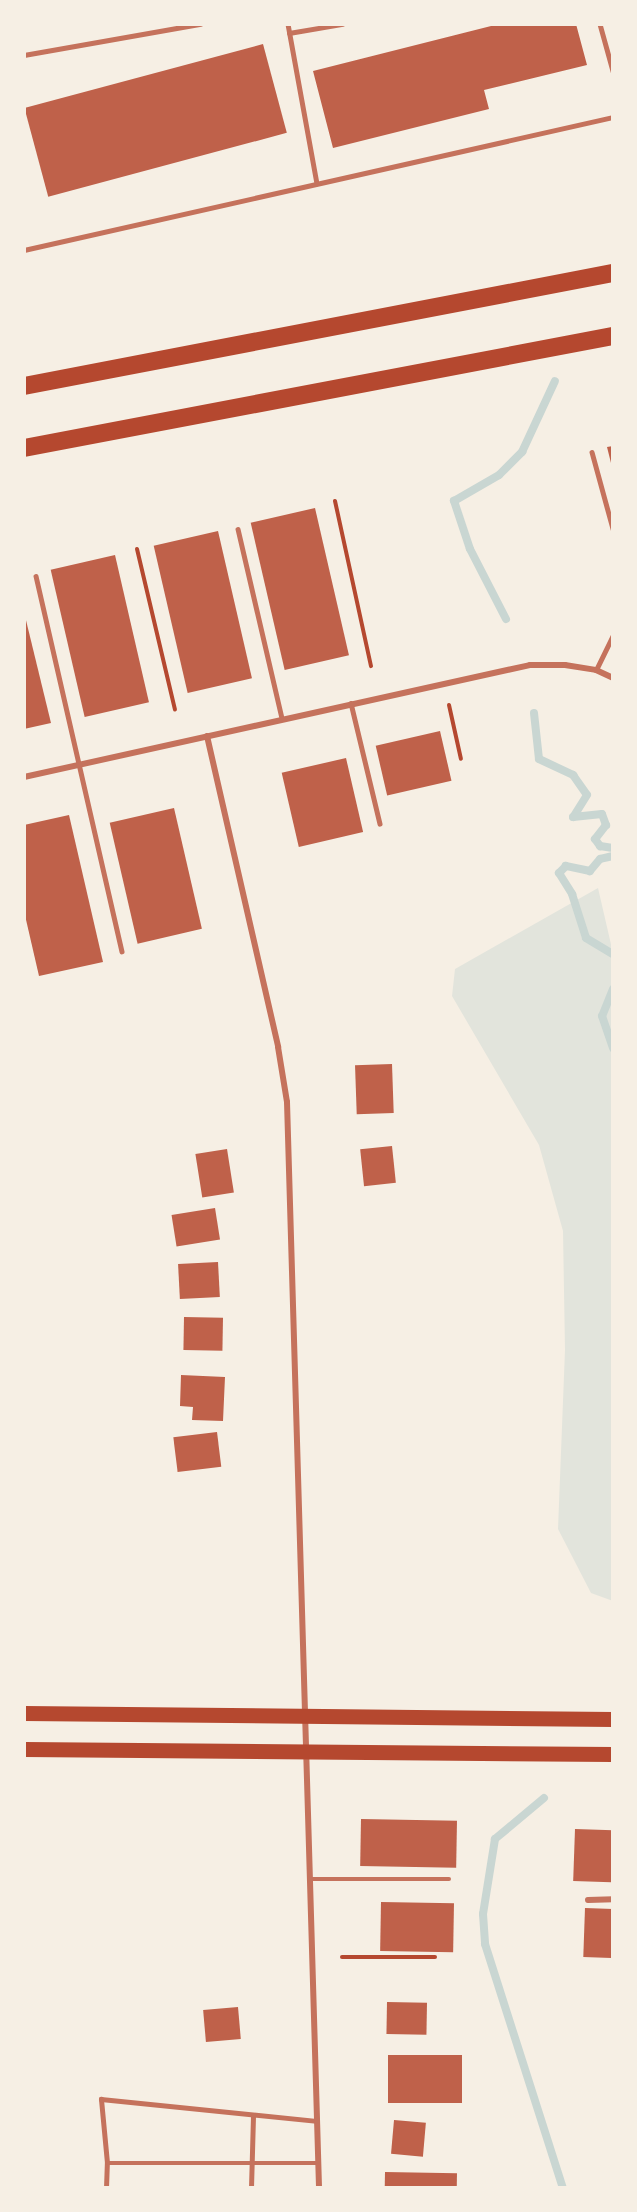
<!DOCTYPE html>
<html>
<head>
<meta charset="utf-8">
<style>
	body { margin:0 }
	#map { position:relative; width:637px; height:2212px; overflow:hidden; background:#f6efe4; font-family:"Fira Sans Condensed",sans-serif }
	div>[style] { position:absolute }
	.green>* { inset:0; background:#e2e4dc }
	.stream>* { height:8px; margin:-4px; padding:0 4px; transform-origin:4px; border-radius:4px; background:#c9d6d2 }
	.building>* { inset:0; background:#bf614a; transform-origin:0 0 }
	.path>* { height:4px; margin:-2px; padding:0 2px; transform-origin:2px; border-radius:2px; background:#b5482f }
	.service>* { height:4.5px; margin:-2.25px; padding:0 2.25px; transform-origin:2.25px; border-radius:2.25px; background:#c5725c }
	.minor>* { height:6px; margin:-3px; padding:0 3px; transform-origin:3px; border-radius:3px; background:#c5725c }
	.primary>* { height:15px; margin:-7.5px; padding:0 7.5px; transform-origin:7.5px; border-radius:7.5px; background:#b5482f }
	.motorway>* { height:18px; margin:-9px; padding:0 9px; transform-origin:9px; border-radius:9px; background:#b5482f }
	span { translate:-50% -50%; white-space:nowrap; text-align:center; line-height:1.15; -webkit-text-stroke:5px #f6efe4; paint-order:stroke }
	.frame { position:absolute; inset:0; border:26px solid #f6efe4; pointer-events:none }
</style>
</head>
<body>
<div id="map">
	<div class="green">
		<div style="clip-path:polygon(598px 888px,613px 953px,613px 1601px,591px 1593px,558px 1529px,565px 1350px,563px 1231px,539px 1145px,452px 996px,455px 969px)"></div>
	</div>
	<div class="stream">
		<div style="left:506px;top:619px;width:79px;rotate:-117.2deg"></div>
		<div style="left:470px;top:549px;width:51px;rotate:-108.4deg"></div>
		<div style="left:454px;top:501px;width:52px;rotate:-30deg"></div>
		<div style="left:499px;top:475px;width:33px;rotate:-45deg"></div>
		<div style="left:522px;top:452px;width:78px;rotate:-65.1deg"></div>
		<div style="left:534px;top:713px;width:46px;rotate:83.8deg"></div>
		<div style="left:539px;top:759px;width:38px;rotate:25deg"></div>
		<div style="left:573px;top:775px;width:24px;rotate:55deg"></div>
		<div style="left:587px;top:795px;width:26px;rotate:122deg"></div>
		<div style="left:573px;top:817px;width:29px;rotate:-6deg"></div>
		<div style="left:602px;top:814px;width:12px;rotate:70deg"></div>
		<div style="left:606px;top:825px;width:18px;rotate:128deg"></div>
		<div style="left:595px;top:839px;width:9px;rotate:54deg"></div>
		<div style="left:600px;top:846px;width:13px;rotate:9deg"></div>
		<div style="left:613px;top:856px;width:13px;rotate:167deg"></div>
		<div style="left:600px;top:859px;width:16px;rotate:130deg"></div>
		<div style="left:590px;top:871px;width:25px;rotate:-168deg"></div>
		<div style="left:566px;top:866px;width:10px;rotate:135deg"></div>
		<div style="left:559px;top:873px;width:25px;rotate:58deg"></div>
		<div style="left:572px;top:894px;width:46px;rotate:72.3deg"></div>
		<div style="left:586px;top:938px;width:31px;rotate:31deg"></div>
		<div style="left:613px;top:989px;width:29px;rotate:112deg"></div>
		<div style="left:602px;top:1016px;width:34px;rotate:71deg"></div>
		<div style="left:544px;top:1798px;width:64px;rotate:140.1deg"></div>
		<div style="left:495px;top:1839px;width:76px;rotate:99.1deg"></div>
		<div style="left:483px;top:1914px;width:30px;rotate:86deg"></div>
		<div style="left:485px;top:1944px;width:256px;rotate:72.3deg"></div>
	</div>
	<div class="building">
		<div style="clip-path:polygon(499px 24px,576px 24px,587px 65px,484px 90px,489px 109px,333px 148px,313px 71px)"></div>
		<div style="left:263px;top:44px;width:92px;height:247px;rotate:75deg"></div>
		<div style="clip-path:polygon(613px 446px,613px 467px,612px 467px,607px 447px)"></div>
		<div style="left:315px;top:508px;width:151px;height:66px;rotate:77deg"></div>
		<div style="left:218px;top:531px;width:151px;height:66px;rotate:77deg"></div>
		<div style="left:115px;top:555px;width:151px;height:66px;rotate:77deg"></div>
		<div style="clip-path:polygon(24px 612px,51px 723px,24px 729px)"></div>
		<div style="left:440px;top:731px;width:51px;height:66px;rotate:77deg"></div>
		<div style="left:346px;top:758px;width:76px;height:66px;rotate:77deg"></div>
		<div style="left:174px;top:808px;width:124px;height:66px;rotate:77deg"></div>
		<div style="clip-path:polygon(69px 815px,103px 962px,39px 976px,24px 911px,24px 825px)"></div>
		<div style="left:392px;top:1064px;width:49px;height:37px;rotate:88deg"></div>
		<div style="left:392px;top:1146px;width:37px;height:32px;rotate:84deg"></div>
		<div style="left:227px;top:1149px;width:44px;height:32px;rotate:81deg"></div>
		<div style="left:215px;top:1208px;width:32px;height:44px;rotate:81deg"></div>
		<div style="left:218px;top:1262px;width:35px;height:40px;rotate:87deg"></div>
		<div style="left:184px;top:1317px;width:39px;height:33px;rotate:1deg"></div>
		<div style="clip-path:polygon(181px 1375px,225px 1377px,223px 1421px,192px 1420px,193px 1407px,180px 1406px)"></div>
		<div style="left:217px;top:1432px;width:35px;height:44px;rotate:83deg"></div>
		<div style="left:361px;top:1819px;width:96px;height:47px;rotate:1deg"></div>
		<div style="left:575px;top:1829px;width:38px;height:52px;rotate:2deg"></div>
		<div style="left:381px;top:1902px;width:73px;height:49px;rotate:1deg"></div>
		<div style="left:585px;top:1908px;width:28px;height:49px;rotate:2deg"></div>
		<div style="left:387px;top:2002px;width:40px;height:32px;rotate:1deg"></div>
		<div style="left:238px;top:2007px;width:32px;height:35px;rotate:85deg"></div>
		<div style="left:388px;top:2055px;width:74px;height:48px"></div>
		<div style="left:394px;top:2120px;width:32px;height:34px;rotate:5deg"></div>
		<div style="left:385px;top:2172px;width:72px;height:16px;rotate:1deg"></div>
	</div>
	<div class="path">
		<div style="left:335px;top:501px;width:169px;rotate:77.7deg"></div>
		<div style="left:137px;top:549px;width:165px;rotate:76.7deg"></div>
		<div style="left:449px;top:705px;width:55px;rotate:77.5deg"></div>
		<div style="left:342px;top:1957px;width:93px"></div>
	</div>
	<div class="service">
		<div style="left:288px;top:24px;width:162px;rotate:79.7deg"></div>
		<div style="left:600px;top:24px;width:49px;rotate:74.5deg"></div>
		<div style="left:289px;top:33px;width:54px;rotate:-9.6deg"></div>
		<div style="left:24px;top:55px;width:179px;rotate:-10deg"></div>
		<div style="left:24px;top:250px;width:604px;rotate:-12.72deg"></div>
		<div style="left:592px;top:452px;width:80px;rotate:74.7deg"></div>
		<div style="left:238px;top:529px;width:194px;rotate:76.9deg"></div>
		<div style="left:36px;top:576px;width:385px;rotate:77.1deg"></div>
		<div style="left:596px;top:670px;width:39px;rotate:-64deg"></div>
		<div style="left:351px;top:703px;width:124px;rotate:76.5deg"></div>
		<div style="left:311px;top:1879px;width:138px"></div>
		<div style="left:107px;top:2163px;width:64px;rotate:-95.4deg"></div>
		<div style="left:101px;top:2099px;width:216px;rotate:5.8deg"></div>
		<div style="left:106px;top:2188px;width:25px;rotate:-88deg"></div>
		<div style="left:107px;top:2163px;width:211px"></div>
		<div style="left:251px;top:2188px;width:72px;rotate:-88.4deg"></div>
	</div>
	<div class="minor">
		<div style="left:207px;top:736px;width:319px;rotate:77.1deg"></div>
		<div style="left:278px;top:1047px;width:56px;rotate:80.7deg"></div>
		<div style="left:287px;top:1102px;width:1086px;rotate:88.31deg"></div>
		<div style="left:24px;top:777px;width:518px;rotate:-12.48deg"></div>
		<div style="left:530px;top:665px;width:35px"></div>
		<div style="left:565px;top:665px;width:31px;rotate:9deg"></div>
		<div style="left:596px;top:670px;width:19px;rotate:25deg"></div>
		<div style="left:588px;top:1900px;width:25px;rotate:-2deg"></div>
	</div>
	<div class="primary">
		<div style="left:24px;top:1713px;width:589px;rotate:0.58deg"></div>
		<div style="left:24px;top:1749px;width:589px;rotate:0.49deg"></div>
	</div>
	<div class="motorway">
		<div style="left:24px;top:386px;width:600px;rotate:-10.86deg"></div>
		<div style="left:24px;top:448px;width:600px;rotate:-10.77deg"></div>
	</div>
	<div class="frame"></div>
</div>
</body>
</html>
